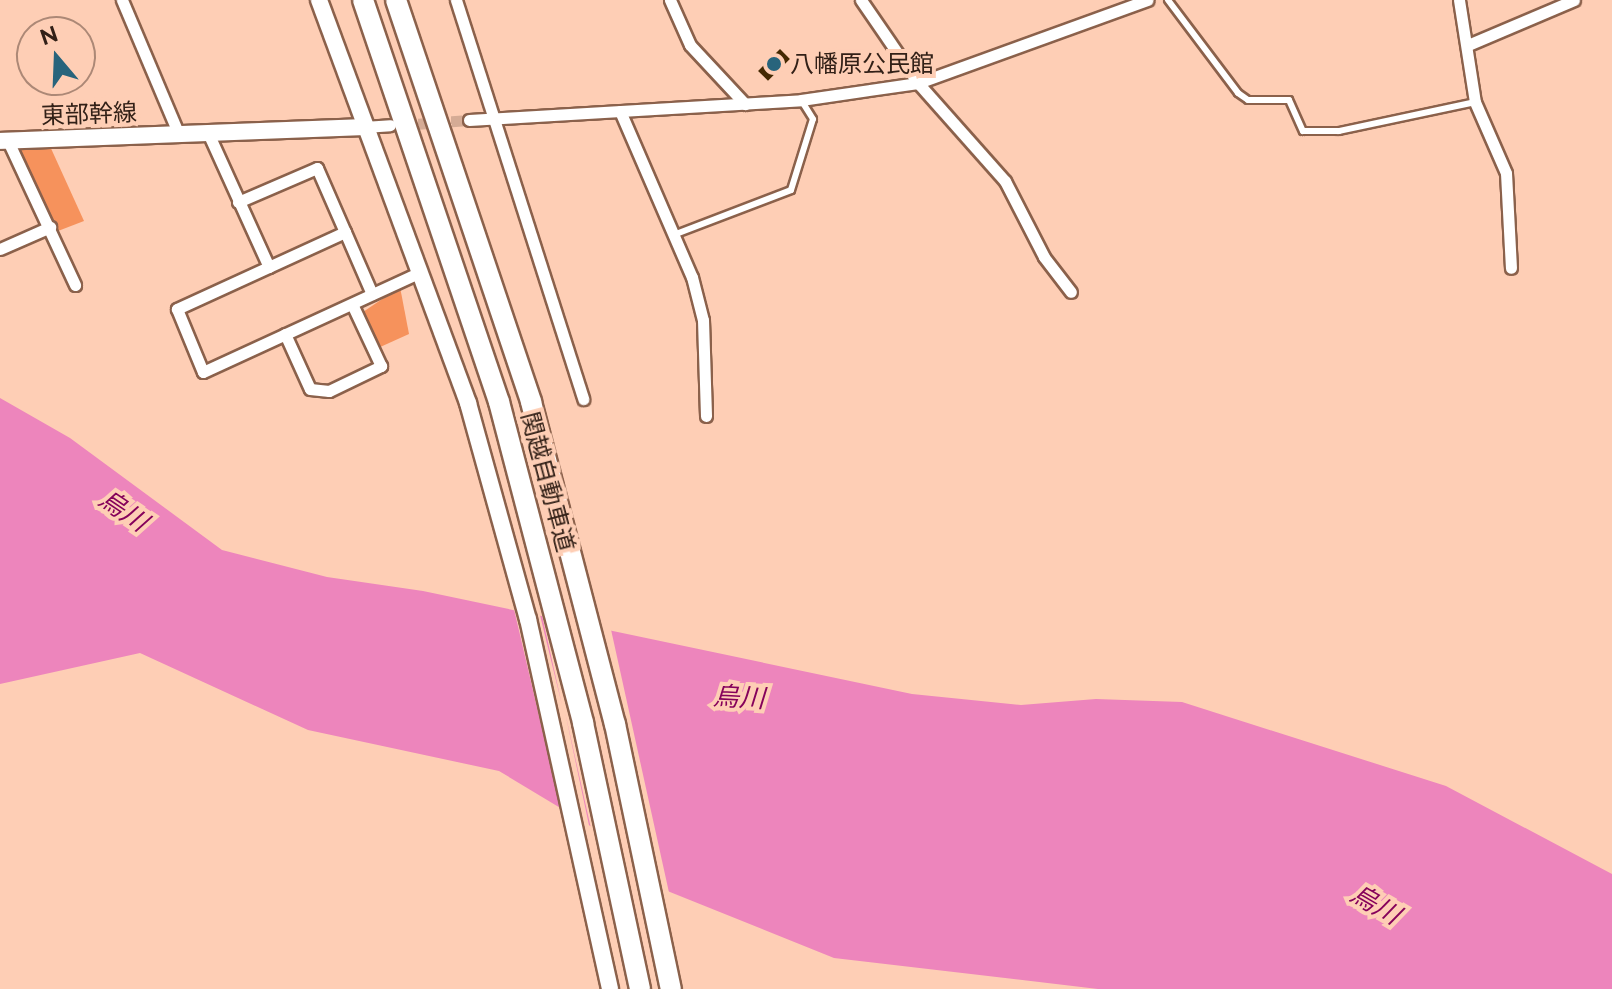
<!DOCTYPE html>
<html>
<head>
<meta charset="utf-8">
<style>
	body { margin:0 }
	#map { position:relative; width:1612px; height:989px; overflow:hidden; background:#feceb5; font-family:Raleway,"Noto Sans JP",sans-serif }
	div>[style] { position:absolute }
	.green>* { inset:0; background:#f6925c }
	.water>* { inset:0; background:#ed85bc }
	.pier>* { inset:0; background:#feceb5 }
	.building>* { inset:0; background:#442802; transform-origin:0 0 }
	.street-tunnel>* { height:11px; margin-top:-5.5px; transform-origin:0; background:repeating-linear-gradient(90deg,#d5ab95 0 11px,transparent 0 16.5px) }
	.roads { filter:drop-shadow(2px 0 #8b614b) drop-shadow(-2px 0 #8b614b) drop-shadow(0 2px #8b614b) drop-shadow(0 -2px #8b614b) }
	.lane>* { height:6px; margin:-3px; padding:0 3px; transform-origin:3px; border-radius:3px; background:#fff }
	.street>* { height:11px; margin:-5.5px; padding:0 5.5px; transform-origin:5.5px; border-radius:5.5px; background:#fff }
	.secondary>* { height:16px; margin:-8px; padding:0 8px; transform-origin:8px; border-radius:8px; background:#fff }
	.highway>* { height:20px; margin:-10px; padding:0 10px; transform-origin:10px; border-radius:10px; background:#fff }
	.dots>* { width:22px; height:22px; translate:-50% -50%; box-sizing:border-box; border:4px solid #feceb5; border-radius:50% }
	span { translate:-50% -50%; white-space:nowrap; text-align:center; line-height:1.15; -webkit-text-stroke:8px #feceb5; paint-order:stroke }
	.poi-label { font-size:24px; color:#322017 }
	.left { translate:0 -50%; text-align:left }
	.street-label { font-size:24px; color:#322017 }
	.water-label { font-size:26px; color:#86025b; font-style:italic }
	.north { position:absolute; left:16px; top:16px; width:80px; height:80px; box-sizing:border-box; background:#feceb5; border:2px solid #ac8876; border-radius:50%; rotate:341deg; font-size:22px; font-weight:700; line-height:32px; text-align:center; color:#322017 }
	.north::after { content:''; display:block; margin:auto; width:28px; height:36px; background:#28647c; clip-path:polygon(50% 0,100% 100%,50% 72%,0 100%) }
</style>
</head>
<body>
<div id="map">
	<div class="green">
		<div style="clip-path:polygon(49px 144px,84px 221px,58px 231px,14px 145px)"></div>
		<div style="clip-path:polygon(400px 287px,409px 334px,378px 348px,363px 312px)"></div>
	</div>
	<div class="water">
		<div style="clip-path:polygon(0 398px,70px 438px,222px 550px,327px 577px,423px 591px,912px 694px,1021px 705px,1096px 699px,1182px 702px,1446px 786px,1612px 874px,1612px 989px,1098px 989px,834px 958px,660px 888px,592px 827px,499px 771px,308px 730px,140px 653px,0 684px)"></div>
	</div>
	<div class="pier">
		<div style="clip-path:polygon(513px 605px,539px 611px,562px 705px,541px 611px,610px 625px,670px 897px,592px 833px,565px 712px,590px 830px,562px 814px)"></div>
	</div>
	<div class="building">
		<div style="left:780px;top:49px;width:14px;height:31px;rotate:45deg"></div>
	</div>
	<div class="street-tunnel">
		<div style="left:402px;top:125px;width:67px;rotate:-4.3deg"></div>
	</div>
	<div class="roads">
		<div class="lane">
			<div style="left:1168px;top:0;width:116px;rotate:53deg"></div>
			<div style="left:1238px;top:93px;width:12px;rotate:35deg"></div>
			<div style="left:1248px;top:100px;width:41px"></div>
			<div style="left:1289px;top:100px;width:34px;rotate:66deg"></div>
			<div style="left:1303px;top:131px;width:36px"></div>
			<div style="left:1339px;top:131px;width:139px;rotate:-12deg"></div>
			<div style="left:676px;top:234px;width:123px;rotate:-20.9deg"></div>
			<div style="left:791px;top:190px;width:74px;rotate:-72.8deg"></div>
			<div style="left:813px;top:119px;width:22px;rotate:-122deg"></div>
		</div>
		<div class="street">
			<div style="left:122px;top:0;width:147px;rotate:67.1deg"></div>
			<div style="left:456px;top:0;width:419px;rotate:72.3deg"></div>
			<div style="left:670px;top:0;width:49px;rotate:66deg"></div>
			<div style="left:690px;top:45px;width:81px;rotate:47deg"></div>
			<div style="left:861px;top:0;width:101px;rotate:55.5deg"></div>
			<div style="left:918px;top:83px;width:131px;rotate:48.4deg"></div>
			<div style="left:1005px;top:181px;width:85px;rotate:62.8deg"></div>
			<div style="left:1044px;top:257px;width:44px;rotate:52.4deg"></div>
			<div style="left:1459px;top:0;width:103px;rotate:81.1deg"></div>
			<div style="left:1475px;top:102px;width:77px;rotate:66.4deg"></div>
			<div style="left:1506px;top:173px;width:95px;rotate:87deg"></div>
			<div style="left:1468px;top:45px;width:115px;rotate:-23deg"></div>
			<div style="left:620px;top:111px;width:181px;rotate:66.6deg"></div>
			<div style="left:692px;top:277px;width:44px;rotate:75.7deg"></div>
			<div style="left:703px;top:320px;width:96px;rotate:88.2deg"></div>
			<div style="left:469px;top:120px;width:333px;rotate:-3.4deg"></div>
			<div style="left:801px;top:100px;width:118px;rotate:-8.3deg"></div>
			<div style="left:918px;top:83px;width:244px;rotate:-19.9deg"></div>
			<div style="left:364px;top:127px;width:26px;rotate:-4deg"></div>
			<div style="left:209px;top:135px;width:145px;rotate:65.6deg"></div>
			<div style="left:8px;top:141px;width:159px;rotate:65deg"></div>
			<div style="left:238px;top:202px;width:86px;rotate:-23.3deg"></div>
			<div style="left:317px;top:168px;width:70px;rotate:66.4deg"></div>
			<div style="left:0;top:249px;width:55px;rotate:-23.7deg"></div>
			<div style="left:372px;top:294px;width:68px;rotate:-113.5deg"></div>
			<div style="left:345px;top:232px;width:185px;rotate:155.4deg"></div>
			<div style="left:177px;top:309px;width:68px;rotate:67.6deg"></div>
			<div style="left:203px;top:372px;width:234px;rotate:-24.7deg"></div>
			<div style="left:285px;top:334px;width:60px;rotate:65.6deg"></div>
			<div style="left:310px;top:389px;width:19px;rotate:6deg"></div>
			<div style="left:329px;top:391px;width:58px;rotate:-25.7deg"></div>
			<div style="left:381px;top:366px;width:68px;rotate:-115.1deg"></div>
		</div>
		<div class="secondary">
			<div style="left:319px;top:0;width:430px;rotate:69.7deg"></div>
			<div style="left:468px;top:403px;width:224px;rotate:74.5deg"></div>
			<div style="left:528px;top:619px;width:379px;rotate:77.5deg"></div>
			<div style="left:0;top:141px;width:364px;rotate:-2.2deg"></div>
		</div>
		<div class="highway">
			<div style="left:363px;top:0;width:424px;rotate:71.3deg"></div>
			<div style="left:499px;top:402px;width:332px;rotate:75.3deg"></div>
			<div style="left:583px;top:723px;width:272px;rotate:77.9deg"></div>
			<div style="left:396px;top:0;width:424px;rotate:71.4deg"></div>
			<div style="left:531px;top:402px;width:333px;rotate:75.4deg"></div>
			<div style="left:615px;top:724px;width:271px;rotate:78.1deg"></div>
		</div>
	</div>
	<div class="dots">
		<div style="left:774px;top:64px;background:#28647c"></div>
	</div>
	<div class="poi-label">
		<span class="left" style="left:790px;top:64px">八幡原公民館</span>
	</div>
	<div class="street-label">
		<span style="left:89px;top:114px;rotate:-2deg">東部幹線</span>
		<span style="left:548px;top:482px;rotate:75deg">関越自動車道</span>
	</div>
	<div class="water-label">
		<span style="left:123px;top:511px;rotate:34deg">烏川</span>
		<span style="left:739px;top:698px;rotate:3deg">烏川</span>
		<span style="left:1375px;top:905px;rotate:30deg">烏川</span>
	</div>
	<div class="north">N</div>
</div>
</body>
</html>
